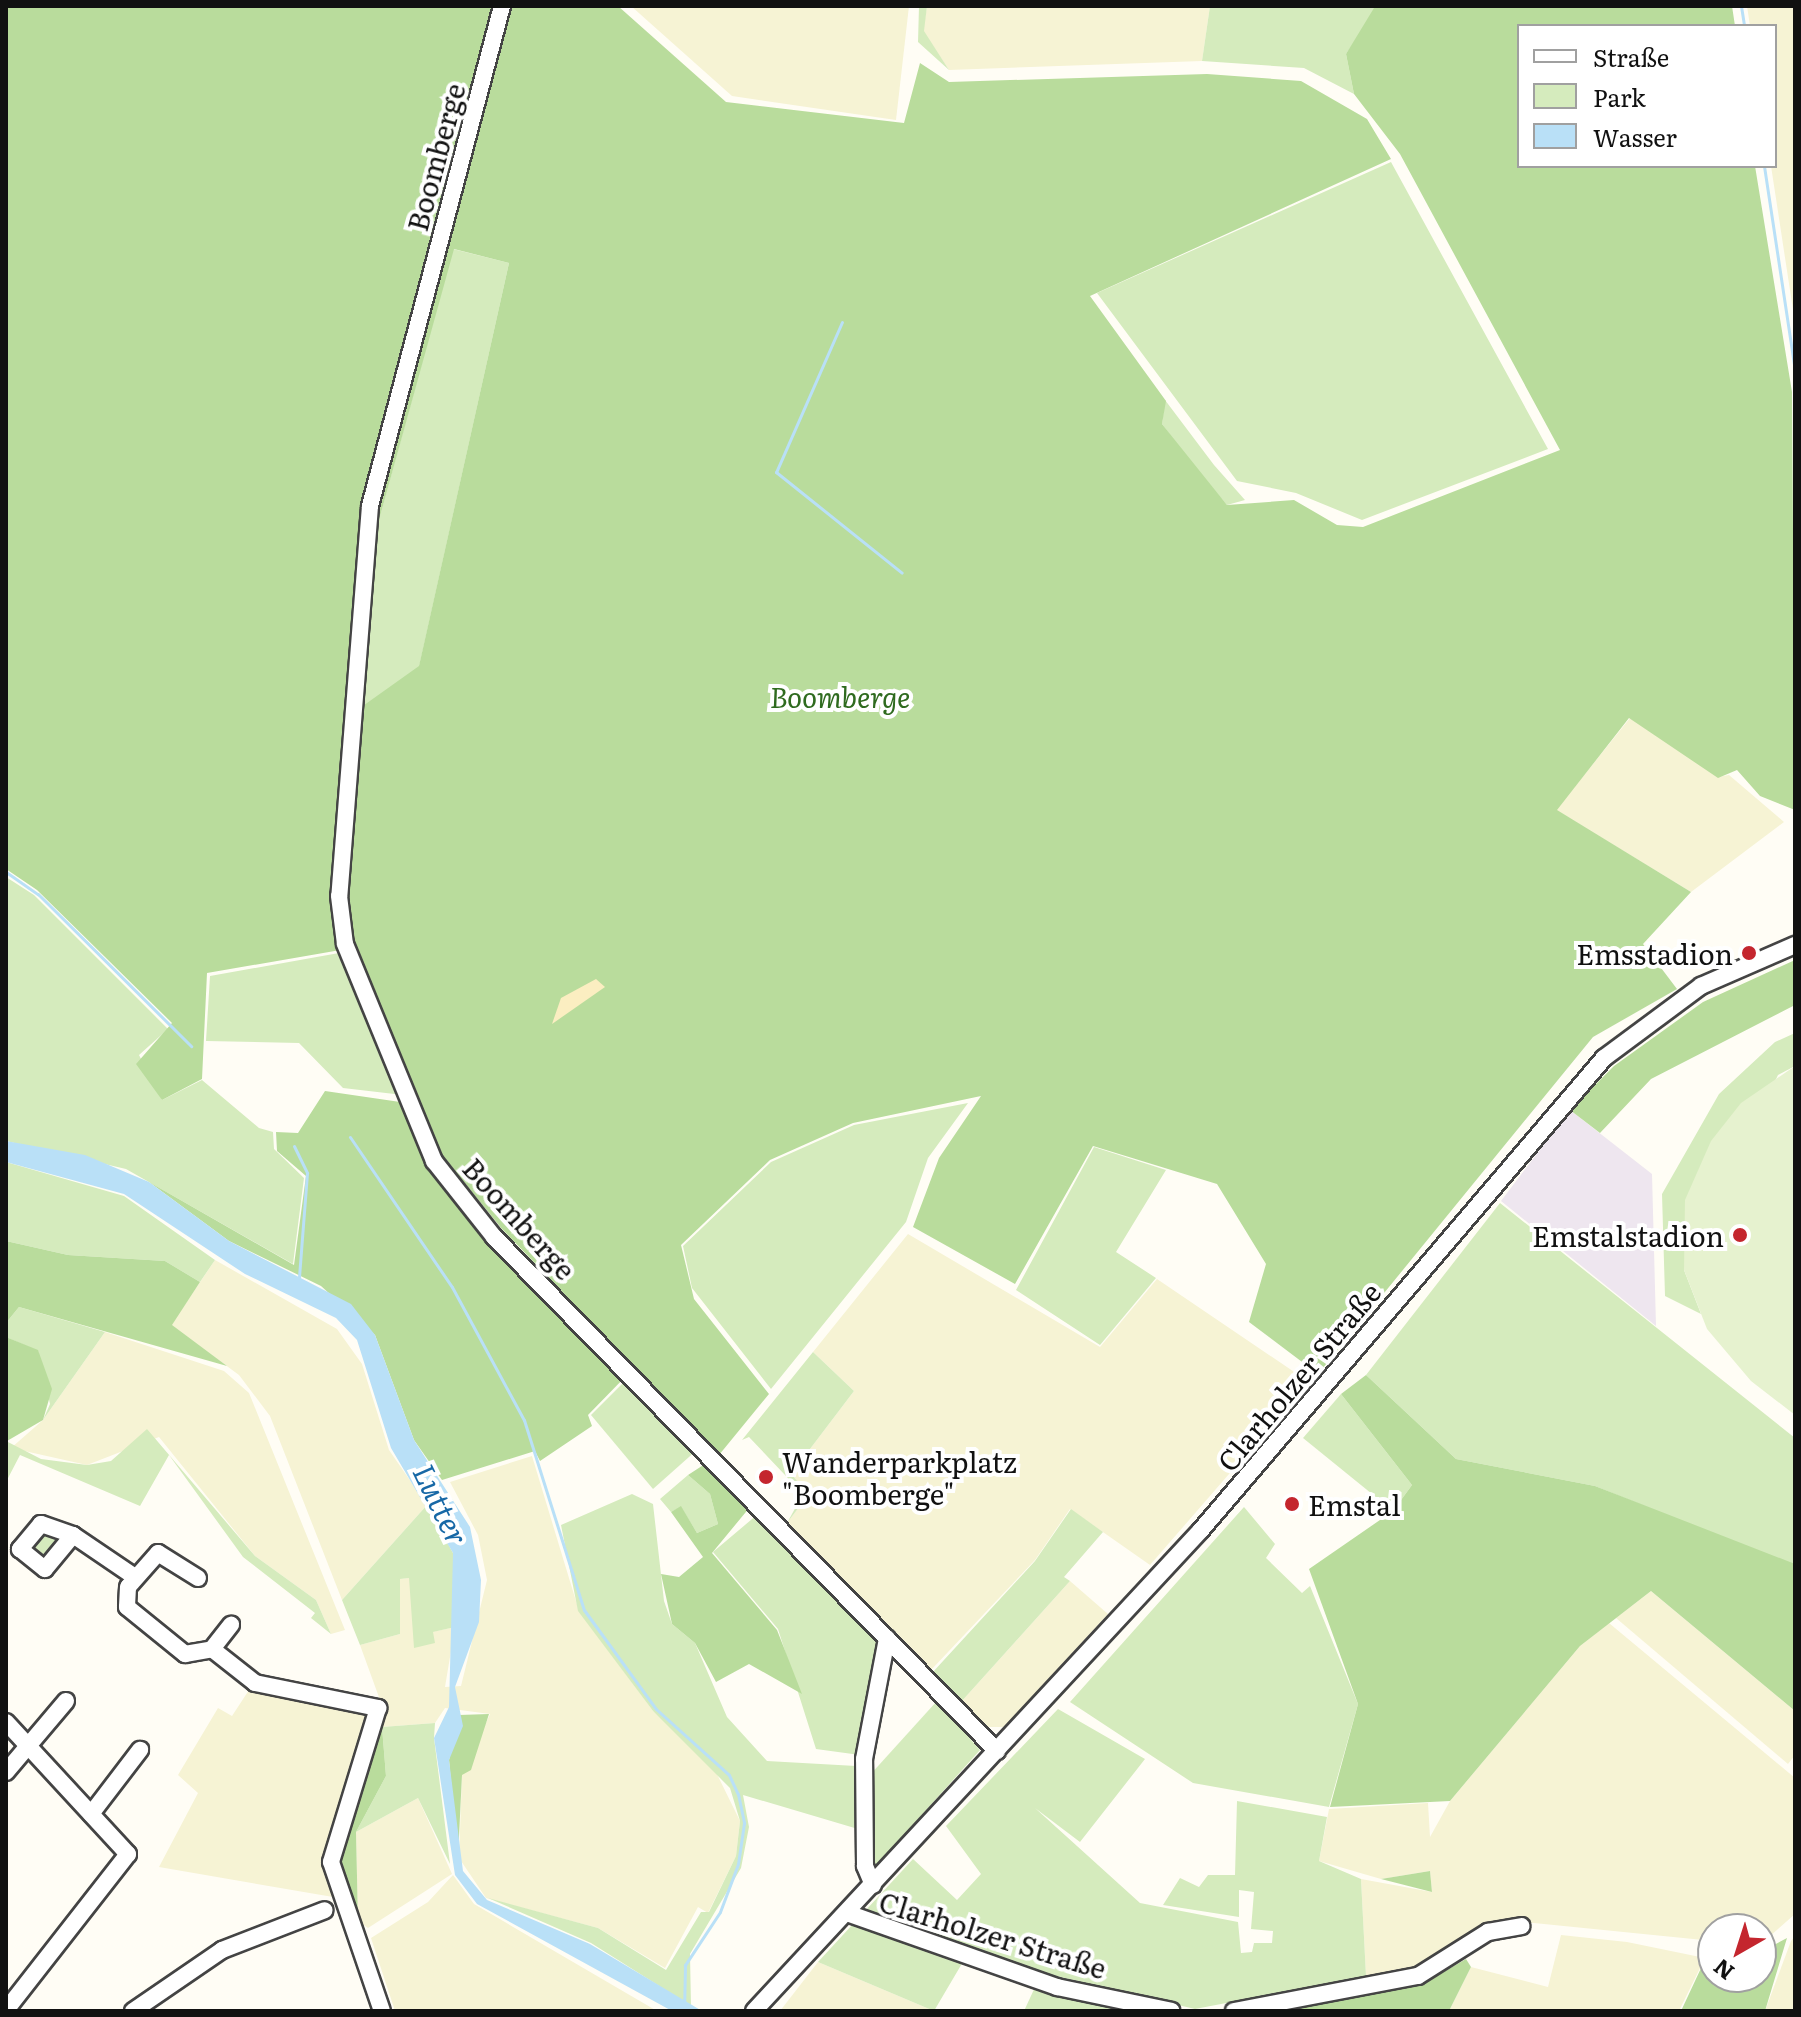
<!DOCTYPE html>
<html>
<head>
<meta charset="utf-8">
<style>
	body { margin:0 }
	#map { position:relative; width:1801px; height:2017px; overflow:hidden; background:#fffdf5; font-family:Literata,serif }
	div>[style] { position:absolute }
	.industrial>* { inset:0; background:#eee6ef }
	.farmland>* { inset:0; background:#f6f3d4 }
	.green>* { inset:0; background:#d5ebbd }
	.forest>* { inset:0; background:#b9dc9c }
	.sand>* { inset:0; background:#fbeec1 }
	.pitch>* { inset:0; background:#e6f2cf }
	.water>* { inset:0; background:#b9e0f7 }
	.stream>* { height:3px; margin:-1.5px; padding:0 1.5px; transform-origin:1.5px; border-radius:1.5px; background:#b9e0f7 }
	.roads { filter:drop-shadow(2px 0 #444) drop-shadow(-2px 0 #444) drop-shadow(0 2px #444) drop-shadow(0 -2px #444) }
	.minor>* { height:16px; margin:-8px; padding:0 8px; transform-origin:8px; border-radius:8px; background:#fff }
	.dots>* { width:22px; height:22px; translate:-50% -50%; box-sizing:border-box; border:4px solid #fff; border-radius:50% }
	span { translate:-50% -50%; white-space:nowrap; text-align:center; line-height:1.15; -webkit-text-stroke:8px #fff; paint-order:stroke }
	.street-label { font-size:28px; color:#111 }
	.park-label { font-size:28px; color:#2f6b1f; font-style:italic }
	.poi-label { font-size:28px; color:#111 }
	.right { translate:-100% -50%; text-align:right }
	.left { translate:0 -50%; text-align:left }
	.water-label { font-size:30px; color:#1768a6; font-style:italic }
	.frame { position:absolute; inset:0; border:8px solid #111; pointer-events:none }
	.legend { position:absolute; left:1517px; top:24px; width:260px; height:144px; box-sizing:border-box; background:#fff; border:2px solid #a0a0a0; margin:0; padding:10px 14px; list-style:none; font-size:24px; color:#111 }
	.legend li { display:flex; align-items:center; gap:16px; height:40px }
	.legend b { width:40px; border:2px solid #a0a0a0 }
	.north { position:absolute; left:1697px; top:1913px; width:80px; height:80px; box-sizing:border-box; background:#fff; border:2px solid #a0a0a0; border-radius:50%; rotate:219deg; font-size:22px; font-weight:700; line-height:32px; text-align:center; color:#111 }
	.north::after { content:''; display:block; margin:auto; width:28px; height:36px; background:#c4262e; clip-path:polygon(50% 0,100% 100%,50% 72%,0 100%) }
</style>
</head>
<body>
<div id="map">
	<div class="industrial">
		<div style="clip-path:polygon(1570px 1110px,1652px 1174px,1656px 1326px,1501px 1201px)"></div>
	</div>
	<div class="farmland">
		<div style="clip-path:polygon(631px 6px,909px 6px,896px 120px,732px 96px)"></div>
		<div style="clip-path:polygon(927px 6px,1210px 6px,1202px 61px,949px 70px,923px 31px)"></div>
		<div style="clip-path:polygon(1747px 6px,1795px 6px,1795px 323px,1771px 166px,1775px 26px,1750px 26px)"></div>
		<div style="clip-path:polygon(1630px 718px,1718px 777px,1729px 775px,1784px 822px,1691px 892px,1556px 810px)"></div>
		<div style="clip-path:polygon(908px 1234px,1100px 1347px,1157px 1279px,1309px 1382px,1150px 1565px,1070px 1509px,1035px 1560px,931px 1670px,787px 1523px,809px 1494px,791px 1474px,854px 1391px,813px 1352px)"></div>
		<div style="clip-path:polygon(215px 1260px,337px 1329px,362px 1364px,389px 1450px,427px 1505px,342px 1600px,270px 1416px,239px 1375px,171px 1325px)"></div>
		<div style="clip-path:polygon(105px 1332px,224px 1371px,249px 1393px,345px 1630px,331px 1634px,316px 1600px,255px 1556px,159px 1437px,87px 1465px,11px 1448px,43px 1420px)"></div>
		<div style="clip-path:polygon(532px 1456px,579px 1611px,653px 1711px,712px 1764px,740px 1821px,736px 1856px,708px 1913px,698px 1907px,665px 1968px,598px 1928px,486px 1898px,459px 1858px,462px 1775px,490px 1714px,445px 1708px,435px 1723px,382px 1727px,384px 1711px,360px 1645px,400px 1634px,399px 1579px,409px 1578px,432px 1632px,455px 1627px,445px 1687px,461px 1686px,487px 1580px,478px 1535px,450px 1482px)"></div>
		<div style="clip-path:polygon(1070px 1581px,1108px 1614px,1004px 1727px,986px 1727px,961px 1702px)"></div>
		<div style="clip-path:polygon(1651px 1591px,1795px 1711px,1795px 1755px,1788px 1764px,1616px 1618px)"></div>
		<div style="clip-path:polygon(1609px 1623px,1795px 1778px,1795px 1914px,1761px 1944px,1761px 1929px,1713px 1929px,1713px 1941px,1515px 1921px,1417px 1972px,1366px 1976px,1361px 1879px,1432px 1892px,1430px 1871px,1381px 1879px,1319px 1861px,1329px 1809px,1428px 1803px,1430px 1837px,1450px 1801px,1580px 1646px)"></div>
		<div style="clip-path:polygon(249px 1690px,366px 1715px,322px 1862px,333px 1897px,159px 1867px,198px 1793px,178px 1775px,218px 1708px,232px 1716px)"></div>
		<div style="clip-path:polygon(418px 1798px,452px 1874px,368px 1928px,358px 1921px,356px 1832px)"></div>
		<div style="clip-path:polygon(453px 1875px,474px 1904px,657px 2011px,395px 2011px,371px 1938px,428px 1902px)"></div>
		<div style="clip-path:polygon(1561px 1935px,1627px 1942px,1705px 1958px,1679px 2011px,1449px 2011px,1471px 1967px,1548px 1987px)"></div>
		<div style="clip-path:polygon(1795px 1936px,1795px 2011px,1765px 2011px,1791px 1941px)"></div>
		<div style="clip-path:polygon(818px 1962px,934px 2011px,780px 2011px)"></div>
	</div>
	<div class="green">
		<div style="clip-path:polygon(919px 6px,927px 6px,924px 31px,949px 70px,918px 42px)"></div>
		<div style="clip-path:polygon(1210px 6px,1379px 6px,1346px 54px,1354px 94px,1304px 68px,1202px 61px)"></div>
		<div style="clip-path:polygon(1391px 162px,1548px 449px,1362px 520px,1296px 493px,1237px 481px,1097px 293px)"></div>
		<div style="clip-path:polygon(453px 249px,509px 263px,419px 667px,360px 709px,376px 531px)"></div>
		<div style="clip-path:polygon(1165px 400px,1214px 465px,1245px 500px,1227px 505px,1195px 468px,1162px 424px)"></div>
		<div style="clip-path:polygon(6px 877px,34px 895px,168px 1029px,139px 1055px,162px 1100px,202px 1080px,259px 1128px,273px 1132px,274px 1149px,304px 1178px,293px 1264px,126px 1169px,6px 1141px)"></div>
		<div style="clip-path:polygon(339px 953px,403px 1095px,343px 1088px,299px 1043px,206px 1041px,210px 976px)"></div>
		<div style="clip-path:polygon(1795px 1033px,1795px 1066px,1778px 1075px,1684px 1270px,1701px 1314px,1665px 1296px,1662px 1194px,1719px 1094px,1775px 1042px)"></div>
		<div style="clip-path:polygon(968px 1103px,928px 1158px,906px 1222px,771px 1389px,692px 1288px,683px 1246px,771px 1162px,854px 1125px)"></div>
		<div style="clip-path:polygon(1094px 1147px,1166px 1170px,1116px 1252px,1156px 1278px,1100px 1345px,1016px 1290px)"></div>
		<div style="clip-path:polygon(6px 1162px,124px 1196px,215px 1260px,200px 1282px,165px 1261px,68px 1255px,6px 1241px)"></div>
		<div style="clip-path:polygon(1500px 1203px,1795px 1438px,1793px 1566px,1595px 1486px,1456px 1459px,1366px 1375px)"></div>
		<div style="clip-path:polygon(19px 1307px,105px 1332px,43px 1420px,50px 1404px,38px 1351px,6px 1337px,6px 1323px)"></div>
		<div style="clip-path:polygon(813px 1352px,854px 1391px,791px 1474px,809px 1494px,787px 1523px,803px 1494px,749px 1437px,742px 1440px)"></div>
		<div style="clip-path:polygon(627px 1379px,698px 1449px,653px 1489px,591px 1415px)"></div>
		<div style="clip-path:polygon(1341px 1394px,1412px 1485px,1393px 1511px,1303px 1438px)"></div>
		<div style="clip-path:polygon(147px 1429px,255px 1556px,316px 1600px,331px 1634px,311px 1618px,315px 1613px,243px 1557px,169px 1455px,140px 1506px,20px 1455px,6px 1482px,6px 1441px,41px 1459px,87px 1465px,111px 1461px)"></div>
		<div style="clip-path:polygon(688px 1475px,710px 1494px,718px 1524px,697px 1533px,681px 1507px,671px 1512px,660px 1499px)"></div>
		<div style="clip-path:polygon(632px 1494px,653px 1504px,664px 1601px,672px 1624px,695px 1643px,727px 1717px,767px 1761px,856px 1766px,858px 1829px,743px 1795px,749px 1827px,741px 1868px,690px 1954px,691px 2006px,591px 1943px,488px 1898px,598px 1928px,666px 1970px,701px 1912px,709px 1912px,736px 1856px,740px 1821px,730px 1788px,653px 1711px,578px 1611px,561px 1525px)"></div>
		<div style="clip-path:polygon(427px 1505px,453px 1553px,455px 1627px,433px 1632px,435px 1643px,414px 1648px,409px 1578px,400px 1579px,400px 1634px,360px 1645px,342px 1600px)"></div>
		<div style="clip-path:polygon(1244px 1507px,1275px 1544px,1266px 1558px,1302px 1593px,1310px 1586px,1358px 1704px,1329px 1807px,1193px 1783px,1070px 1702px)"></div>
		<div style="clip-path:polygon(1071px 1509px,1103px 1532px,1064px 1577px,1070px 1581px,961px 1702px,932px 1673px,1035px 1561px)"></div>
		<div style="clip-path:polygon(758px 1514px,878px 1643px,860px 1755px,816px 1749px,778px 1629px,713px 1552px)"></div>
		<div style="clip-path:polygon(39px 1533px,59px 1533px,46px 1560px,31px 1552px)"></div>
		<div style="clip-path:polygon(937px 1701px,980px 1750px,875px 1867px,869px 1776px)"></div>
		<div style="clip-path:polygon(1058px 1709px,1145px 1759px,1080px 1842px,1035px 1808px,1140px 1903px,1238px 1922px,1241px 1953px,1252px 1952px,1254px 1943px,1272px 1943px,1273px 1931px,1251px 1929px,1254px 1892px,1239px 1890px,1239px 1917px,1163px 1905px,1180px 1878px,1199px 1887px,1208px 1875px,1235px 1875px,1237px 1801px,1327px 1817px,1319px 1861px,1361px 1879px,1366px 1976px,1195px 2009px,967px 1955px,934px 2011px,818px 1962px,913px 1859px,957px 1900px,981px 1874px,946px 1826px)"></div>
		<div style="clip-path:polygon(435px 1723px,434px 1738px,450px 1864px,418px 1798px,356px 1832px,386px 1776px,382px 1727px)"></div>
		<div style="clip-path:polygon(1036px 1985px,1117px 2004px,1114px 2011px,1024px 2011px)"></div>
	</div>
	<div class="forest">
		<div style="clip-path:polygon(evenodd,6px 6px,618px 6px,726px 102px,904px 123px,920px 63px,949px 82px,1207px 74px,1301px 81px,1367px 119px,1391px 159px,1090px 296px,1166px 401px,1162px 424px,1227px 505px,1294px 500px,1337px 525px,1363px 527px,1560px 450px,1400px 154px,1354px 94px,1346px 54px,1374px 8px,1732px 6px,1735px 26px,1519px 26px,1519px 166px,1755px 166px,1792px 392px,1795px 810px,1760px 796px,1737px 770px,1718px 778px,1629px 718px,1557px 810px,1691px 892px,1643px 944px,1677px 989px,1593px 1037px,1318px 1374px,1249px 1322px,1266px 1264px,1217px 1184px,1093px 1146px,1015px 1284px,913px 1227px,939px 1158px,981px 1096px,853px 1123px,770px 1160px,681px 1245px,694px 1299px,769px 1394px,719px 1455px,502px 1229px,443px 1156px,352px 948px,207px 973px,202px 1079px,162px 1100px,136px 1064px,172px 1023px,37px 890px,6px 869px,6px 6px,454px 249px,509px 263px,419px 666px,360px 708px,376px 531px,454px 249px)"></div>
		<div style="clip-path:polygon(1795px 960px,1795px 1005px,1651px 1079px,1600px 1133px,1570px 1110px,1614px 1066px,1703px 1002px)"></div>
		<div style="clip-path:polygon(325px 1091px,407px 1103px,430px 1165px,626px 1376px,588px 1415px,592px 1426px,540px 1461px,535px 1451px,442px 1480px,414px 1440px,375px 1335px,321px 1286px,229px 1241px,149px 1182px,294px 1265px,306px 1176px,277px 1151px,276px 1132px,298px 1133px)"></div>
		<div style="clip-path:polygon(6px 1241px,68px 1255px,165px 1261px,200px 1282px,172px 1325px,227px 1366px,19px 1307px,6px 1323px)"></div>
		<div style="clip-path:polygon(6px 1337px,38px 1350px,52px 1389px,43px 1420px,7px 1441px)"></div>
		<div style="clip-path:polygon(1366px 1375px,1456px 1459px,1595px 1486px,1795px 1564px,1795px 1711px,1651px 1591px,1580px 1646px,1450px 1801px,1330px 1807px,1358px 1704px,1309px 1569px,1393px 1511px,1412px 1485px,1341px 1394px)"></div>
		<div style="clip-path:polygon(708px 1462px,750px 1507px,712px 1553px,777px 1630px,802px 1694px,749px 1664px,716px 1682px,695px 1643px,672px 1624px,661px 1574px,679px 1577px,703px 1557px,671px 1512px,681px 1506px,697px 1533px,718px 1524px,710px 1494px,688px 1475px)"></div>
		<div style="clip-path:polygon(489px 1714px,471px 1770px,462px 1775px,458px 1857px,449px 1760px,454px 1736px,462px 1726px,459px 1715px)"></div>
		<div style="clip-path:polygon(382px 1727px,386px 1776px,356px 1832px,358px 1921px,338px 1861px)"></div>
		<div style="clip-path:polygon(1430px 1871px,1432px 1892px,1381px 1879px)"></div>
		<div style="clip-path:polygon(1787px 1938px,1765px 2011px,1681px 2011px,1709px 1951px,1713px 1977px,1761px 1977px,1761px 1952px)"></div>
		<div style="clip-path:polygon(1466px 1959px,1471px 1967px,1449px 2011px,1274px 2011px,1442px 1973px)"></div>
	</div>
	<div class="sand">
		<div style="clip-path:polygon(596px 979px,605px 987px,552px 1024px,561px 998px)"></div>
	</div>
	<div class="pitch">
		<div style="clip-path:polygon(1795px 1066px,1795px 1415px,1751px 1381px,1707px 1329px,1684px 1270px,1685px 1200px,1711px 1141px,1741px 1103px)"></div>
	</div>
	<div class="water">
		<div style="clip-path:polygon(6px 1141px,85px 1155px,149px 1182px,229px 1241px,351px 1304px,375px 1335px,414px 1440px,470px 1527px,481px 1580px,479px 1622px,455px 1687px,463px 1726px,449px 1760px,463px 1871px,487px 1900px,590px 1944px,702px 2011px,672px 2011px,477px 1904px,455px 1875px,434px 1738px,449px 1707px,453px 1553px,391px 1448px,357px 1340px,336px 1318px,245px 1274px,124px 1194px,6px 1162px)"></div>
	</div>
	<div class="stream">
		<div style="left:1741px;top:6px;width:20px;rotate:81deg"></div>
		<div style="left:1764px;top:166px;width:208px;rotate:81.4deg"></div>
		<div style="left:842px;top:322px;width:164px;rotate:113.7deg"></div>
		<div style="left:776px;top:472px;width:161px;rotate:38.7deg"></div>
		<div style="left:1795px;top:453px;width:18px;rotate:90deg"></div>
		<div style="left:6px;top:872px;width:39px;rotate:35deg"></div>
		<div style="left:38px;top:894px;width:216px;rotate:44.8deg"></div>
		<div style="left:350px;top:1137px;width:181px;rotate:55.8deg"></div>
		<div style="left:452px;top:1287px;width:151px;rotate:61.6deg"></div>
		<div style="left:524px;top:1420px;width:199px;rotate:72.5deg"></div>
		<div style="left:584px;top:1610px;width:122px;rotate:54deg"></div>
		<div style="left:656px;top:1709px;width:98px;rotate:42.1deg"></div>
		<div style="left:729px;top:1775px;width:21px;rotate:65deg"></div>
		<div style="left:738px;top:1794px;width:30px;rotate:78deg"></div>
		<div style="left:744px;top:1823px;width:41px;rotate:98.3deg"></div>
		<div style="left:738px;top:1864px;width:51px;rotate:110.6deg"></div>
		<div style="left:720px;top:1912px;width:64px;rotate:123.4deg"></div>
		<div style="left:685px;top:1965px;width:46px;rotate:91.2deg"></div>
		<div style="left:294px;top:1146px;width:30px;rotate:64deg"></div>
		<div style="left:307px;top:1173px;width:105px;rotate:94.4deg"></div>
	</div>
	<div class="roads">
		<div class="minor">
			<div style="left:502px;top:6px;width:517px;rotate:104.79deg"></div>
			<div style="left:370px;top:506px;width:391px;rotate:94.5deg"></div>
			<div style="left:339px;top:896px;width:48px;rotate:82.9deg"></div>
			<div style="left:345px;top:944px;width:235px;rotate:67.7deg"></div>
			<div style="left:434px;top:1161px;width:97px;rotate:51.7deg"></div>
			<div style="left:494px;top:1237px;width:719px;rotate:45.62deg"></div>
			<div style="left:73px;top:1535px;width:34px;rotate:-161deg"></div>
			<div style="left:41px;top:1524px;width:33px;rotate:130deg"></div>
			<div style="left:20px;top:1549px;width:32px;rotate:39deg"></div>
			<div style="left:45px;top:1569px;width:44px;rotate:-50.5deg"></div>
			<div style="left:73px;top:1535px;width:75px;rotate:34.1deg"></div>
			<div style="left:198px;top:1578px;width:47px;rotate:-148deg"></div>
			<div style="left:158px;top:1553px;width:45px;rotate:131.4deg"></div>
			<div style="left:128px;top:1587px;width:20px;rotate:93deg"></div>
			<div style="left:127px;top:1607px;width:75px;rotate:39deg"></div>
			<div style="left:185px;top:1654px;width:27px;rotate:-10deg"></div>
			<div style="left:212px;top:1649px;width:55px;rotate:38.3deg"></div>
			<div style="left:255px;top:1683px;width:126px;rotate:11.5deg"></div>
			<div style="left:378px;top:1708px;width:161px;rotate:107deg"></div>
			<div style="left:331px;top:1862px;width:157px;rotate:71.1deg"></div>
			<div style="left:212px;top:1649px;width:31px;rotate:-52deg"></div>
			<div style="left:6px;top:1722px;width:180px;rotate:47.3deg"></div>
			<div style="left:128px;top:1854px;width:198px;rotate:128deg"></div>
			<div style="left:6px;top:1772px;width:93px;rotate:-49.8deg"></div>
			<div style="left:91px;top:1814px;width:81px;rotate:-52.6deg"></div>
			<div style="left:873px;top:1885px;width:21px;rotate:-113deg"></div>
			<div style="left:865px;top:1866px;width:107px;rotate:-90.5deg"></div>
			<div style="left:864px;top:1759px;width:123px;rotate:-79.2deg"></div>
			<div style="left:847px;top:1913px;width:223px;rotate:19.4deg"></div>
			<div style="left:1057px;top:1987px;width:117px;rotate:11.8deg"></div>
			<div style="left:133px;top:2011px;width:108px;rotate:-34.4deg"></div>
			<div style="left:222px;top:1950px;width:110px;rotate:-21.2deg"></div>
			<div style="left:754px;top:2011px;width:657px;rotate:-47.1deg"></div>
			<div style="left:1201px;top:1530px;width:621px;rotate:-49.51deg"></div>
			<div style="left:1604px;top:1058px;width:121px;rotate:-36.6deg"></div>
			<div style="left:1701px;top:986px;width:103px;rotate:-23.6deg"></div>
			<div style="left:1234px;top:2011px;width:187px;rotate:-10.8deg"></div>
			<div style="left:1418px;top:1976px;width:83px;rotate:-32.2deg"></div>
			<div style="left:1488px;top:1932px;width:34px;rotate:-10deg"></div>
		</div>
	</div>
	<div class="dots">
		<div style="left:1749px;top:953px;background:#c4262e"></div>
		<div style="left:1740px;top:1235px;background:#c4262e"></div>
		<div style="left:766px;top:1477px;background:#c4262e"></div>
		<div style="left:1292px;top:1504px;background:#c4262e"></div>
	</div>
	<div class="street-label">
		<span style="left:435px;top:157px;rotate:-75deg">Boomberge</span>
		<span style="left:520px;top:1218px;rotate:48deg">Boomberge</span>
		<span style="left:1298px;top:1376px;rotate:-50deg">Clarholzer Straße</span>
		<span style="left:993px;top:1934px;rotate:17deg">Clarholzer Straße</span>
	</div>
	<div class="park-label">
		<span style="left:840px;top:696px">Boomberge</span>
	</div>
	<div class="poi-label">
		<span class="right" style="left:1733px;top:953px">Emsstadion</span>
		<span class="right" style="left:1724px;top:1235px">Emstalstadion</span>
		<span class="left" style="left:782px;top:1477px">Wanderparkplatz<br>"Boomberge"</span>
		<span class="left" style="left:1308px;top:1504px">Emstal</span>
	</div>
	<div class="water-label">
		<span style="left:442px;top:1504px;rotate:64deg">Lutter</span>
	</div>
	<div class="frame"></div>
	<ul class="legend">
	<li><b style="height:10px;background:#fff"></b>Straße</li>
	<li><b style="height:22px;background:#d5ebbd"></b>Park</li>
	<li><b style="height:22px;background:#b9e0f7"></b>Wasser</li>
	</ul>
	<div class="north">N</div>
</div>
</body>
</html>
